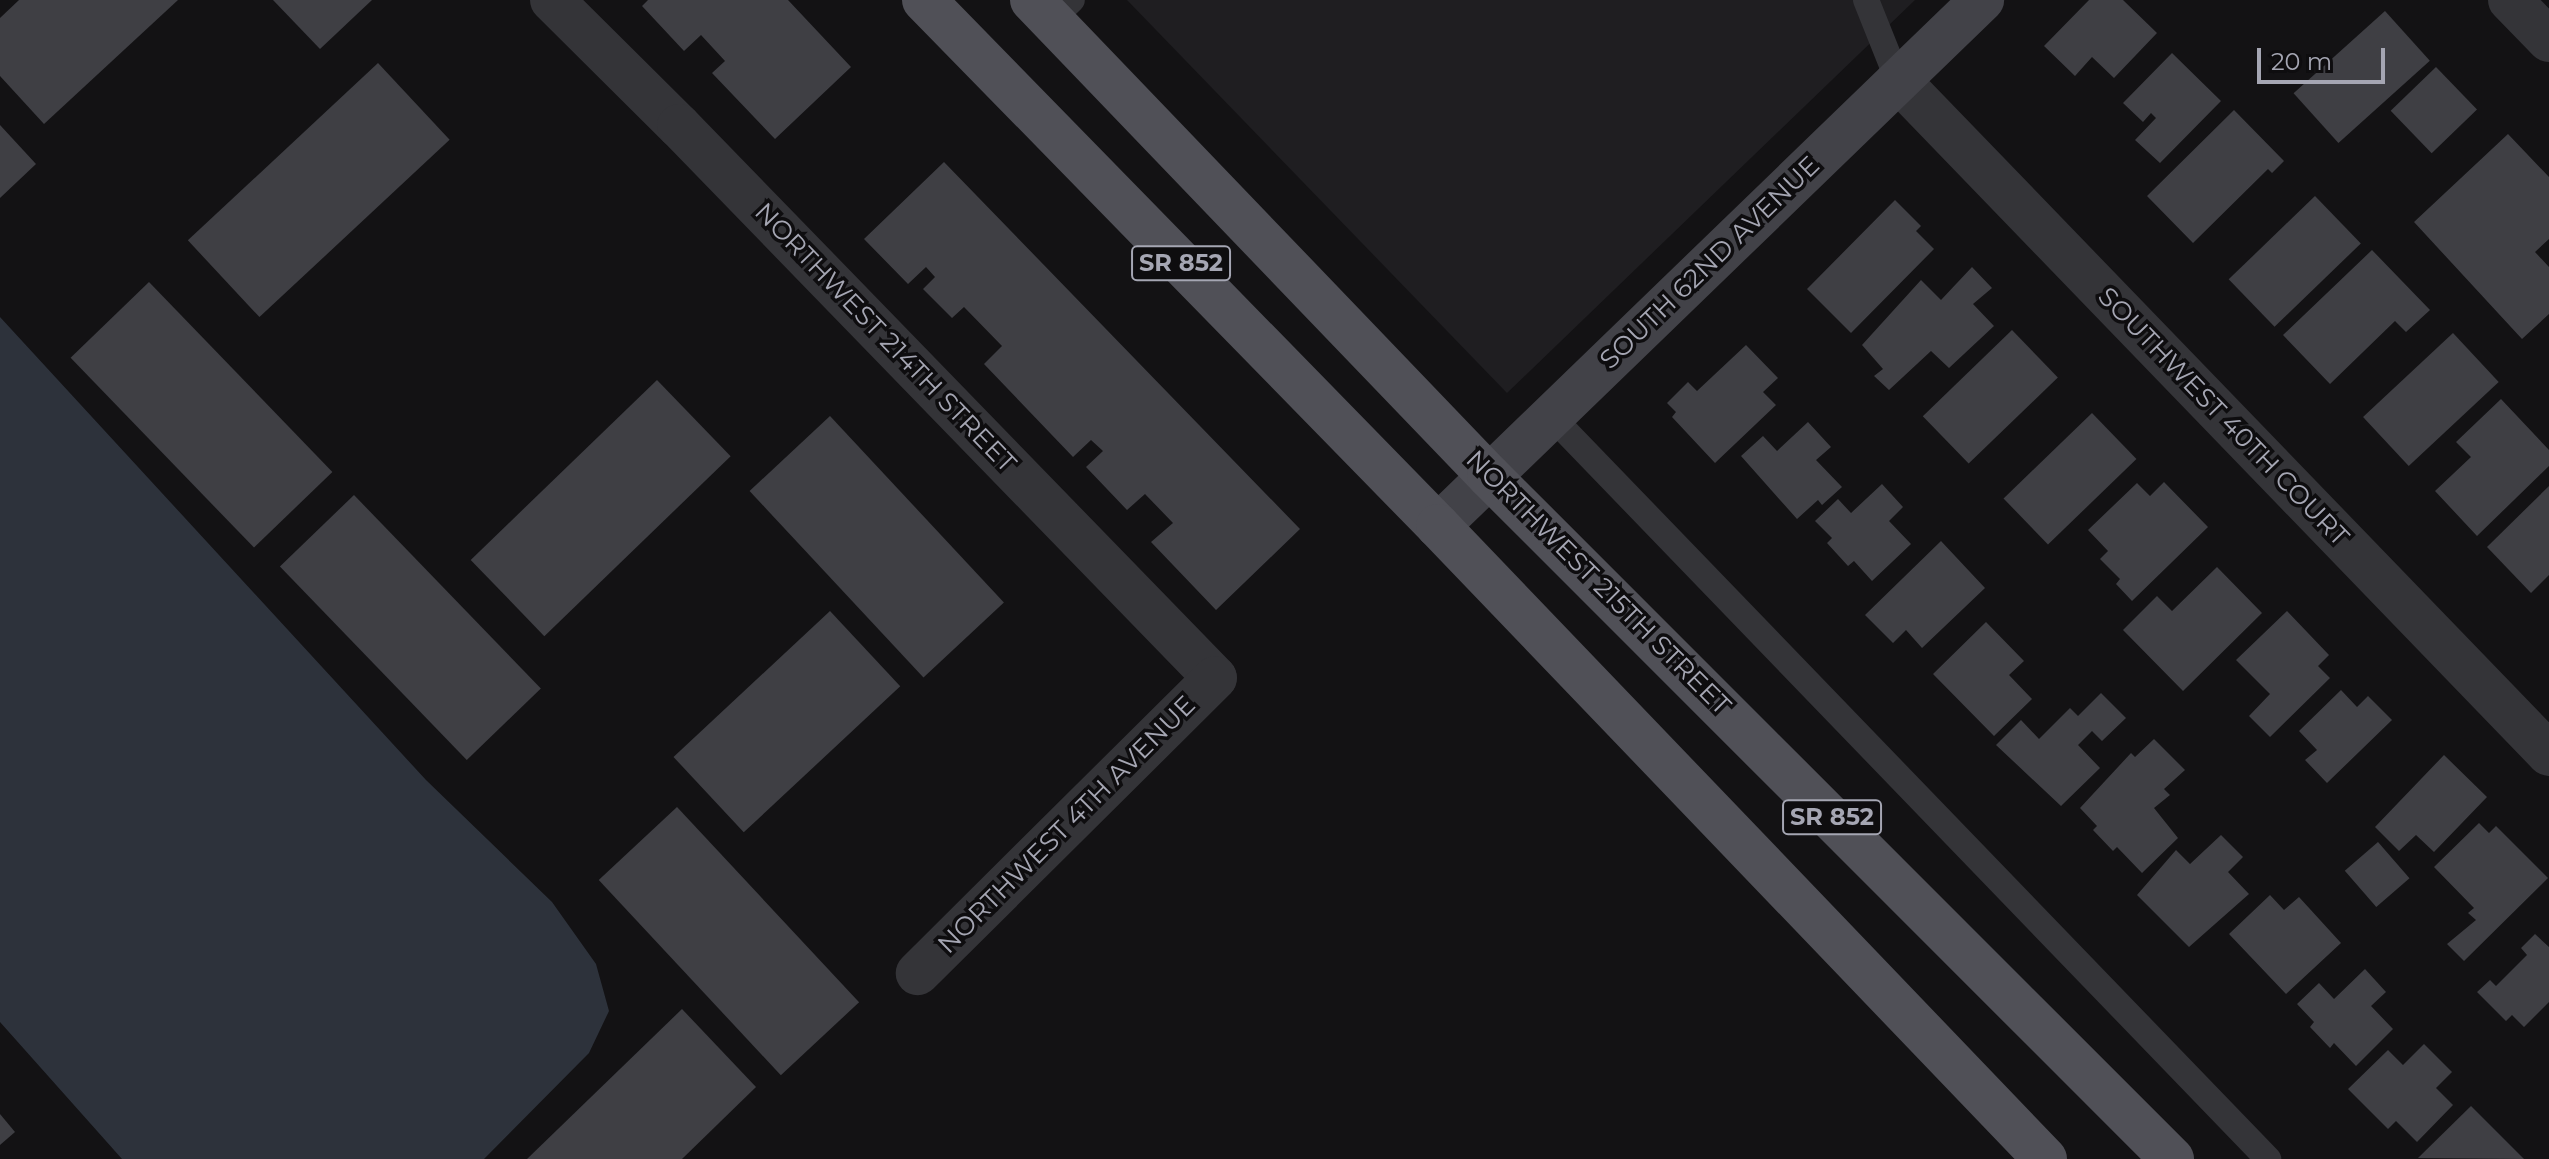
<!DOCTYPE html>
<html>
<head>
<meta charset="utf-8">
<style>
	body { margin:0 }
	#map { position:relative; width:2549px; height:1159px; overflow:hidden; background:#131214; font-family:Montserrat,sans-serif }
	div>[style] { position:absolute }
	.built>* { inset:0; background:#1f1e21 }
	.water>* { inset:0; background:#2d323b }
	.building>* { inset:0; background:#3f3f44; transform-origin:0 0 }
	.lane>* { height:26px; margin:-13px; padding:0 13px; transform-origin:13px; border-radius:13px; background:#343438 }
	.street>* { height:44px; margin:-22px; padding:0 22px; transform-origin:22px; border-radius:22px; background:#343438 }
	.secondary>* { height:44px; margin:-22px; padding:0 22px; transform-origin:22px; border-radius:22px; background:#424248 }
	.primary>* { height:44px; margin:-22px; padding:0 22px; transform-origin:22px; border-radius:22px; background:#505057 }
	span { translate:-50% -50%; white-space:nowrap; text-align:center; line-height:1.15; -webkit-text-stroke:7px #0e0d0f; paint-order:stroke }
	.shield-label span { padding:2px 6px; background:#0e0d0f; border:2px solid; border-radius:6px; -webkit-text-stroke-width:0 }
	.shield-label { font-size:24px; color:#a5a6b3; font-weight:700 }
	.street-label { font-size:26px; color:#a5a6b3 }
	.scale { position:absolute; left:2257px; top:48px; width:128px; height:36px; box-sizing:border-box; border:4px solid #a5a6b3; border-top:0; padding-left:10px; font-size:24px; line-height:28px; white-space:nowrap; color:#a5a6b3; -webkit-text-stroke:6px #0e0d0f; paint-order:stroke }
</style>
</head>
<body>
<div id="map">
	<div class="built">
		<div style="clip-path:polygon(1127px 0,1915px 0,1507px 393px)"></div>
	</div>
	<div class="water">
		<div style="clip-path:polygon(0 317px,426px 780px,552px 902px,596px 964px,609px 1011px,589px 1053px,484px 1159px,122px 1159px,0 1022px)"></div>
	</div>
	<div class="building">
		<div style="clip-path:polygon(19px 0,178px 0,44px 124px,0 76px,0 18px)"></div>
		<div style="clip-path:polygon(273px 0,372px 0,320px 49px)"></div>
		<div style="clip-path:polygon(648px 0,788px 0,851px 67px,775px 139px,712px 73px,725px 61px,701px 35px,684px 51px,642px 6px)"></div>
		<div style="clip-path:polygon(2089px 0,2123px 0,2157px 33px,2114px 78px,2092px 57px,2075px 76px,2044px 46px)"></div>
		<div style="left:2385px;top:11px;width:67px;height:123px;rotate:48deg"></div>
		<div style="clip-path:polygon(2172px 53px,2221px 101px,2160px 163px,2135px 140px,2156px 118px,2151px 113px,2143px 122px,2123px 103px)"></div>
		<div style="left:378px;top:63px;width:105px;height:260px;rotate:47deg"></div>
		<div style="left:2436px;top:67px;width:59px;height:63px;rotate:46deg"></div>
		<div style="clip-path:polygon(2234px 110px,2284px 161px,2272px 173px,2268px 169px,2193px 243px,2147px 196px)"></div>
		<div style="clip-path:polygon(0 125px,36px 164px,0 198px)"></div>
		<div style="clip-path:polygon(2508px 134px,2549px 177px,2549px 239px,2535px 252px,2549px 267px,2549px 314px,2522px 339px,2414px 222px)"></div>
		<div style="clip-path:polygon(944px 162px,1300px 529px,1216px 610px,1151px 542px,1173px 523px,1145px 494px,1127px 510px,1086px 467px,1103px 451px,1091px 440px,1073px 457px,984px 364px,1002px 346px,964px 307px,952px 318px,923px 289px,935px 277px,926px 267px,908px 284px,864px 239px)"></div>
		<div style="left:2315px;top:196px;width:66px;height:120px;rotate:46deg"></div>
		<div style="clip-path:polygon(1895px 200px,1921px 226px,1916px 231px,1934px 249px,1851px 333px,1807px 289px)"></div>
		<div style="clip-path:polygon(2372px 250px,2430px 310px,2406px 332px,2395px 321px,2330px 384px,2283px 335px)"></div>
		<div style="clip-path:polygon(1972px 267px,1992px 288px,1973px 304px,1994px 326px,1949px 368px,1931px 351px,1889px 390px,1874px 376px,1883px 369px,1862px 345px,1921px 280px,1941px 300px)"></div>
		<div style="left:149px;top:282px;width:264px;height:109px;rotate:46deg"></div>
		<div style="left:2012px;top:330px;width:66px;height:124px;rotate:46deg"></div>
		<div style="left:2453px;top:333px;width:67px;height:123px;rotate:47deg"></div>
		<div style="clip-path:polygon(1746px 345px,1778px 378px,1763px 392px,1776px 405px,1715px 463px,1672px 417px,1676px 412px,1667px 403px,1688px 382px,1697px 391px)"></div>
		<div style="left:657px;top:380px;width:106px;height:259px;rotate:46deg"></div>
		<div style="clip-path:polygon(2501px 399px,2549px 450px,2549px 466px,2477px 536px,2435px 491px,2471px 457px,2456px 442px)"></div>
		<div style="left:2092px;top:413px;width:64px;height:123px;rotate:46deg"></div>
		<div style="left:830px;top:416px;width:255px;height:110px;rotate:47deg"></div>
		<div style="clip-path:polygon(1808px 422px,1831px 447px,1816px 460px,1842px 487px,1822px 505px,1818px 500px,1797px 519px,1741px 456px,1763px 436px,1777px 451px)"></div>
		<div style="clip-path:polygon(2164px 482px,2208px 527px,2132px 601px,2116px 584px,2120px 579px,2100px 559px,2108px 551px,2088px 530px,2137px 483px,2150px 496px)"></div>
		<div style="clip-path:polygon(1882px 484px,1903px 507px,1889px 521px,1911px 544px,1872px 581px,1854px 561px,1848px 566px,1827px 543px,1832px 538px,1815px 521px,1838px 499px,1851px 513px)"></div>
		<div style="clip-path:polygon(2549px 486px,2549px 575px,2531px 593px,2487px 547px)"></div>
		<div style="left:354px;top:495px;width:269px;height:103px;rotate:46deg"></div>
		<div style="clip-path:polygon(1941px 541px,1985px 588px,1922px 648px,1906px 630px,1893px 643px,1865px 615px)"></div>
		<div style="clip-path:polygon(2217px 567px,2262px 613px,2183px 691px,2123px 630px,2157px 596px,2172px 611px)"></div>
		<div style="left:830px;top:611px;width:103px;height:214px;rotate:47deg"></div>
		<div style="clip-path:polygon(2287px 611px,2329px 655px,2318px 666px,2330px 678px,2270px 737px,2249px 716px,2270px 694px,2236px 660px)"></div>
		<div style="clip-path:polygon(1986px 622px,2024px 661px,2009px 675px,2032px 699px,1994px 736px,1933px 674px)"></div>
		<div style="clip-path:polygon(2341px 690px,2357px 707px,2368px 696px,2392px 720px,2327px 783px,2305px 760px,2317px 750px,2299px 731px)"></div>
		<div style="clip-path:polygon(2101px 693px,2126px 718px,2102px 741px,2092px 731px,2078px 745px,2100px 768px,2061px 806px,1996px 745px,2021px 720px,2039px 739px,2070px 708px,2078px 716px)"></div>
		<div style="clip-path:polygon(2154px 739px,2185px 770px,2164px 789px,2170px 795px,2154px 808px,2178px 838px,2142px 873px,2117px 847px,2113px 851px,2093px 830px,2097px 826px,2080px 808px,2131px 753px,2135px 757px)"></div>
		<div style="clip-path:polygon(2444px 755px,2487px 797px,2434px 852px,2416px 835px,2399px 851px,2375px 827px)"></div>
		<div style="left:677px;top:807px;width:267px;height:107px;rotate:47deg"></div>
		<div style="clip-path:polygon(2479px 823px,2489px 833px,2496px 826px,2548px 878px,2464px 961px,2447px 944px,2476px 920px,2468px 913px,2474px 908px,2434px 867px)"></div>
		<div style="clip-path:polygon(2221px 835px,2243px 857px,2228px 872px,2249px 894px,2189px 947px,2137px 895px,2176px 850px,2190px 864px)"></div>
		<div style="left:2378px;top:842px;width:48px;height:44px;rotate:49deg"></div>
		<div style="clip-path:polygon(2270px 895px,2284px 910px,2299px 897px,2341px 943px,2286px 994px,2229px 934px)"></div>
		<div style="clip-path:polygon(2535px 934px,2549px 947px,2549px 1002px,2524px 1027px,2512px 1015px,2506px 1021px,2477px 992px,2490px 980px,2496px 986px,2527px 955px,2521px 948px)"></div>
		<div style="clip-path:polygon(2365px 969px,2386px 992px,2371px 1006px,2393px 1029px,2356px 1066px,2334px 1043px,2330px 1048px,2310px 1027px,2314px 1022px,2297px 1004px,2319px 983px,2334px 999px)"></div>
		<div style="clip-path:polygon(682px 1009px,756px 1087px,682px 1159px,527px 1159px)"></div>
		<div style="clip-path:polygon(2424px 1044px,2452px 1072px,2436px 1088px,2453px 1105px,2417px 1142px,2396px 1121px,2388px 1129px,2348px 1089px,2388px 1050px,2403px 1065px)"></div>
		<div style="clip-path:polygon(2471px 1106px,2524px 1159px,2418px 1158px)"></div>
		<div style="clip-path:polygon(0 1114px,15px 1132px,0 1145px)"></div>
	</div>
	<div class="lane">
		<div style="left:1866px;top:0;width:86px;rotate:68.2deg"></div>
		<div style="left:1051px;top:20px;width:29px;rotate:-44deg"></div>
		<div style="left:1551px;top:416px;width:1033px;rotate:46.02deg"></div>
	</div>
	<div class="street">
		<div style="left:552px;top:0;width:179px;rotate:44.8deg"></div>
		<div style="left:679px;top:126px;width:769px;rotate:45.84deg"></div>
		<div style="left:1215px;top:678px;width:419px;rotate:135.2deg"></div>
		<div style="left:2510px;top:0;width:56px;rotate:45.7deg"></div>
		<div style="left:1898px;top:80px;width:937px;rotate:45.99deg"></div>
	</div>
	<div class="secondary">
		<div style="left:1438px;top:526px;width:757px;rotate:-44.04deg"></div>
	</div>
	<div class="primary">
		<div style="left:924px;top:0;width:735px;rotate:45.66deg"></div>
		<div style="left:1438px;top:526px;width:877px;rotate:46.2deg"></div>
		<div style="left:1032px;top:0;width:660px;rotate:46.17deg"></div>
		<div style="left:1489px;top:476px;width:966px;rotate:45deg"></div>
	</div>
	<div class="shield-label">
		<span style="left:1181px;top:263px">SR 852</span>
		<span style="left:1832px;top:817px">SR 852</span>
	</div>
	<div class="street-label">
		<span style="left:1710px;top:263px;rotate:-44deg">SOUTH 62ND AVENUE</span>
		<span style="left:885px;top:338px;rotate:46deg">NORTHWEST 214TH STREET</span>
		<span style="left:2223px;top:417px;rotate:46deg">SOUTHWEST 40TH COURT</span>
		<span style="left:1598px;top:583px;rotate:45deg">NORTHWEST 215TH STREET</span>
		<span style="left:1067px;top:825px;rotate:-45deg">NORTHWEST 4TH AVENUE</span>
	</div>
	<div class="scale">20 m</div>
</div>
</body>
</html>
